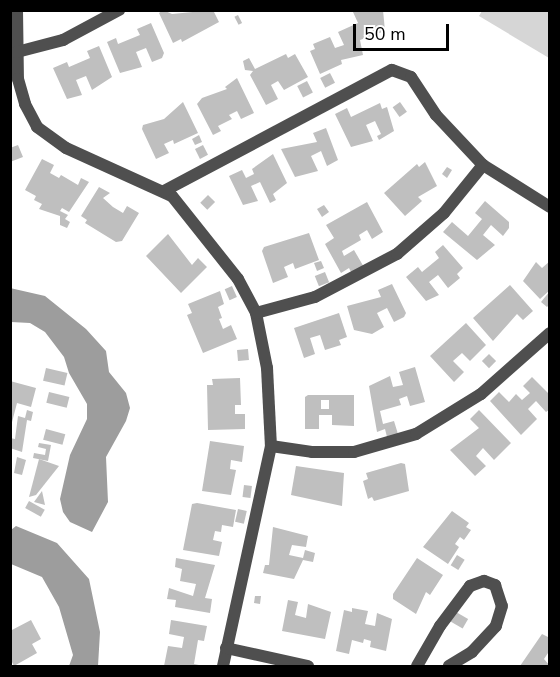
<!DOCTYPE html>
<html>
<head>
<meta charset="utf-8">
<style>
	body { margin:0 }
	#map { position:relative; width:560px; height:677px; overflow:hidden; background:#fff; font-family:"Nunito Sans",sans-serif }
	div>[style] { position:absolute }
	.green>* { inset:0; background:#d6d6d6 }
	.water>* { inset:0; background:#9d9d9d }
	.building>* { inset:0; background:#bfbfbf; transform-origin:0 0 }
	.street>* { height:12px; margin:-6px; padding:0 6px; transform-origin:6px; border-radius:6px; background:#4f4f4f }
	span { translate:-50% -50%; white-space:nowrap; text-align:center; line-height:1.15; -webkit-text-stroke:5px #fff; paint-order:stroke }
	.frame { position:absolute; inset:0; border:12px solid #000; pointer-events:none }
	.scale { position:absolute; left:353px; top:24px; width:96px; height:27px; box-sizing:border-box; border:3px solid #000; border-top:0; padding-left:8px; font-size:18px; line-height:21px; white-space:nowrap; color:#000; -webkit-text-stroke:4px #fff; paint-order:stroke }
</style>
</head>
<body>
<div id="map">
	<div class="green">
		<div style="clip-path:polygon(482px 11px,549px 11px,549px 58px,479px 16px)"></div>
	</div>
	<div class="water">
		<div style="clip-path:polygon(10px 288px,45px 296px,86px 329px,106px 351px,109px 372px,126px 393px,130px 408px,126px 421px,106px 457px,108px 502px,92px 532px,70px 522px,63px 512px,60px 499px,70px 455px,87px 419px,87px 404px,69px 373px,64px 357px,45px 332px,30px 323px,11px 322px)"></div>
		<div style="clip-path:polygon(16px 526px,57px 543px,89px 579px,100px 632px,98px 666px,69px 666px,73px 655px,59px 607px,42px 577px,11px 564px,11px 530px)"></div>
	</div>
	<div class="building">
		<div style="clip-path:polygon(163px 10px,172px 14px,213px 10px,219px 22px,182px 42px,181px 39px,173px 43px,159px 13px)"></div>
		<div style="clip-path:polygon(383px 10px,385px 31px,360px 40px,363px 55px,341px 60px,342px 64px,320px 74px,310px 51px,315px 49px,313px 44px,330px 37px,335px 48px,344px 45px,338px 32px,358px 23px,353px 12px)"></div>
		<div style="left:238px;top:15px;width:9px;height:4px;rotate:63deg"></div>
		<div style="clip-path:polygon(151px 23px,164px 53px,162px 58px,152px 62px,146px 48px,136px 52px,142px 67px,120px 73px,107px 42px,116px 38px,118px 44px,140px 35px,137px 29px)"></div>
		<div style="clip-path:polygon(99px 46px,112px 77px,92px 90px,86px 76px,76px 80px,82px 95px,67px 99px,53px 68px,67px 62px,69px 67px,90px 58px,87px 51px)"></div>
		<div style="clip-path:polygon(286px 54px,288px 58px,295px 54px,308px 77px,284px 90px,278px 81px,271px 85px,278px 99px,266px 105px,250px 75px,253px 71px,245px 70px,243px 61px,249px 58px,255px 69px)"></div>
		<div style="left:330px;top:73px;width:11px;height:11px;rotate:63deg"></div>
		<div style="clip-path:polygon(237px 78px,254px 113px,241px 119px,237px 111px,229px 115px,232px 119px,218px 126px,221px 131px,213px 135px,197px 104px,202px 98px,227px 89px,225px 87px)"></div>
		<div style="left:307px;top:81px;width:13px;height:11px;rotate:63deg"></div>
		<div style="clip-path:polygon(183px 102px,198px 133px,174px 144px,173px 140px,164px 144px,169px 153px,156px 159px,142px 129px,143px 125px,164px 119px)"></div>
		<div style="left:400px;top:102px;width:12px;height:9px;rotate:55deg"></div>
		<div style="clip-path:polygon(380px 103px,382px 109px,387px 107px,394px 131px,379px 140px,377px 136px,381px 134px,375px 121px,366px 125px,373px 141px,351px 147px,335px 114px,347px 108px,351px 117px)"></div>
		<div style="clip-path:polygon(326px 128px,338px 160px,327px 166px,321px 151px,311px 156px,318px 171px,295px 177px,281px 149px,317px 142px,313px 133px)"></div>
		<div style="clip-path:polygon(199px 135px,202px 142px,195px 145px,192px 139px)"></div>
		<div style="clip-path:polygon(18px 145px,23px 157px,10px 162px,10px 148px)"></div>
		<div style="left:203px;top:145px;width:11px;height:9px;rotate:63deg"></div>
		<div style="clip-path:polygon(273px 154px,287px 183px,273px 194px,276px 200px,270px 203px,260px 182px,251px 186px,258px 201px,243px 205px,229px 176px,242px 170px,246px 178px,254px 174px,252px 169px)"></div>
		<div style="clip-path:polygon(42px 159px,54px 165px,50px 173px,59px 178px,61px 175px,78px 185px,81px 178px,89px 182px,69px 212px,62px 208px,60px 211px,68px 215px,65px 219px,70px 222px,67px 228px,60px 225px,60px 216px,39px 209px,42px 204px,34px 200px,36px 196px,25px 190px)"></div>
		<div style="clip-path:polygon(425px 162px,437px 186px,418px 197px,422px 201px,405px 216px,384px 193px,417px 164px,419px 167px)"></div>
		<div style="clip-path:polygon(447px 167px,452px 170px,447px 178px,442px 174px)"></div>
		<div style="clip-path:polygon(99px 187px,110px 193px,103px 198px,113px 207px,123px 213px,127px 206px,139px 213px,122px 241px,116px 242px,85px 223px,87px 220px,81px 216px)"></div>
		<div style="left:208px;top:195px;width:10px;height:11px;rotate:45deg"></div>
		<div style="clip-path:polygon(485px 201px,509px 222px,509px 228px,503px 236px,491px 225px,483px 235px,495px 245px,477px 260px,443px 232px,452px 222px,468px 236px,482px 219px,475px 213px)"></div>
		<div style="clip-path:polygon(367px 202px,383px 232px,372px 239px,367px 230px,359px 235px,361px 240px,342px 251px,344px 256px,354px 250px,365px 269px,353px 276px,349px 268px,341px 273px,325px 244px,334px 238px,326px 225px)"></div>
		<div style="clip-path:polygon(324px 205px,329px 212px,322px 217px,317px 209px)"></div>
		<div style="clip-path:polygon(309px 233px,319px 260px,295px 269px,293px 263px,284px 267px,288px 277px,273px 283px,262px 251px,264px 247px)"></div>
		<div style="clip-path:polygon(168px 234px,192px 265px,198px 258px,207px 267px,181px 293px,146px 256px)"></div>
		<div style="clip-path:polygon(443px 245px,463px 268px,457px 274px,460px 278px,448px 288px,438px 275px,429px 282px,439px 295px,426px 301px,406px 277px,418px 267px,422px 272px,439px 258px,435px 252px)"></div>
		<div style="clip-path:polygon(321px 261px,324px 268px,317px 271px,314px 263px)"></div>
		<div style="clip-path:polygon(550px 261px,550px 290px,540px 299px,523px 281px,536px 262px,542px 268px)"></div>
		<div style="left:325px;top:272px;width:11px;height:11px;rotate:68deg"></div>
		<div style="clip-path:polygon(392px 284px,406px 313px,404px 317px,394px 322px,387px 308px,377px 313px,384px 327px,372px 334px,354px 330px,347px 306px,381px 297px,378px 290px)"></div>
		<div style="clip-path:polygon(510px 285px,533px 311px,523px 320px,517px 314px,493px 341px,473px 318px)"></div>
		<div style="left:232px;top:286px;width:12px;height:8px;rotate:66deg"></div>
		<div style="clip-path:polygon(220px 291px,224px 304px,218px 307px,222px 318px,219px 319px,223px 329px,231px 325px,237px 339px,203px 353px,187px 315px,192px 313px,188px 304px)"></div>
		<div style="clip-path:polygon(550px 291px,550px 304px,547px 307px,541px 302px)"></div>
		<div style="clip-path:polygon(339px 313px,347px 337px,339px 340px,341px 345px,325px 350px,320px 335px,310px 338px,315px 354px,304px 358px,294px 328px)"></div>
		<div style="clip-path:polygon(466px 323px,486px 345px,470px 361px,462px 353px,453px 361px,464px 372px,454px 382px,430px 356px)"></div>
		<div style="left:248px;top:349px;width:11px;height:11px;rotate:85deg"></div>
		<div style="left:489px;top:354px;width:10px;height:10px;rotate:45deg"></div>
		<div style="clip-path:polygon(415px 367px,425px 402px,410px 406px,407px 396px,399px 399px,401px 405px,380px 411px,383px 424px,394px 421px,398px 434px,387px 437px,385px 429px,377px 432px,369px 386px,390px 376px,393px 387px,403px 385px,399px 372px)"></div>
		<div style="left:46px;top:368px;width:22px;height:13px;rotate:13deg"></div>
		<div style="clip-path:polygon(532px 377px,550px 395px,550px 409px,546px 412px,536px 401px,528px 409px,537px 419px,521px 435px,490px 401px,499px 392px,509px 402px,516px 394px,522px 400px,530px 393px,523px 386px)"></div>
		<div style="clip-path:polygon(240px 378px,241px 405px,235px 405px,235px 414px,245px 414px,245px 429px,208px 430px,207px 385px,213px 385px,212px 379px)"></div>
		<div style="clip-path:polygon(10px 381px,36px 388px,31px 407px,17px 403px,11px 426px)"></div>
		<div style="left:49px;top:392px;width:21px;height:11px;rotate:14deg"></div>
		<div style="clip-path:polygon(evenodd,308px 395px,354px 395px,354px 426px,332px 425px,332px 415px,319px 415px,319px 429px,305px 429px,305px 397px,308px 395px,321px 400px,329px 400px,329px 409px,321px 409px,321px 400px)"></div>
		<div style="clip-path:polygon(27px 410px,33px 412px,31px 421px,27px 420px,22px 452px,10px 448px,10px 438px,15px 439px,18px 416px,25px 418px)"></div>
		<div style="clip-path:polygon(479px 410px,511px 443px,494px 460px,483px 448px,476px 456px,486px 466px,475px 476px,450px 450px,479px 428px,470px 419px)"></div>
		<div style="left:46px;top:429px;width:20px;height:11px;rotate:15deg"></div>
		<div style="clip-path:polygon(210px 441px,244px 446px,242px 462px,231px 460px,230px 469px,236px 470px,231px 495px,202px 491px)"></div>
		<div style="clip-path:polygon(39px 443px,51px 445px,48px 461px,33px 458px,34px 453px,45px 455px,46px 449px,38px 447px)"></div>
		<div style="clip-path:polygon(17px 457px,26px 460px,22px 475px,14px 473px)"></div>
		<div style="clip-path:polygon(39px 459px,59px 466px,36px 495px,29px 497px)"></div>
		<div style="clip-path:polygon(401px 463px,405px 464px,409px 491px,374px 501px,372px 497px,368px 499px,363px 481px,368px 479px,366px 473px)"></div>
		<div style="clip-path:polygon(296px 466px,344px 473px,342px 506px,291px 495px)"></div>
		<div style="left:244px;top:485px;width:8px;height:12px;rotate:7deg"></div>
		<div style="clip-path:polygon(42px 491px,45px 505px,34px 502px)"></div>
		<div style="left:29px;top:501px;width:18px;height:8px;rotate:29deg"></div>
		<div style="clip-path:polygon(197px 503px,236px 510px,233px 527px,222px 525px,221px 532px,215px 531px,213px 540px,222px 542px,219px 556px,183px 550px,192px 504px)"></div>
		<div style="left:238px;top:509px;width:9px;height:13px;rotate:13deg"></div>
		<div style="clip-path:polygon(452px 511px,469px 523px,466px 527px,471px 530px,464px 540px,460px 537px,455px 544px,459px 547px,448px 564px,423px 547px)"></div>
		<div style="clip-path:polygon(273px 527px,308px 536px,306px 547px,292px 545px,289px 555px,303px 558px,305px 550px,315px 553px,313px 562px,303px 560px,294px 579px,263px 573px,265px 565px,269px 565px)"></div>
		<div style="left:457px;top:555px;width:9px;height:12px;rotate:32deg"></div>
		<div style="clip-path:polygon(176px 558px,215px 565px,205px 598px,212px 599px,210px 613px,175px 607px,176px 600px,167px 599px,169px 588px,193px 596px,196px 584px,180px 581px,182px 569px,175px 567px)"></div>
		<div style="clip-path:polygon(417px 558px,443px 575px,430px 595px,426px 592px,416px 614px,393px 599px,393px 594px)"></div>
		<div style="clip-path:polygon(255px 596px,261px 596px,260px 604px,254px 603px)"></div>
		<div style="clip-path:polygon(288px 600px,298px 602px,295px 615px,306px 618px,308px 604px,331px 612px,325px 639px,282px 631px)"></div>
		<div style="clip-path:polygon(352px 608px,368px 611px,365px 624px,375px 626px,377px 613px,392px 619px,386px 651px,370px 647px,371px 641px,364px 639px,363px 643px,352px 640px,349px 654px,336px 651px,344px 610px,352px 612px)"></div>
		<div style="left:456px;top:612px;width:14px;height:11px;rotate:30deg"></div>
		<div style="clip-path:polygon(31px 620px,41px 639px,32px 644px,37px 653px,14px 666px,10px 658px,10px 631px)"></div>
		<div style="clip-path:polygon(171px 620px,207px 626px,204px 641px,198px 640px,194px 664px,204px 666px,164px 666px,168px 646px,182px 648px,184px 637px,169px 634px)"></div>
		<div style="clip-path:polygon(542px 634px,550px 638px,550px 650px,544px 659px,550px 666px,520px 666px)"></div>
	</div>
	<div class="street">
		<div style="left:17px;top:10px;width:69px;rotate:89.2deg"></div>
		<div style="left:18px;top:79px;width:26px;rotate:74deg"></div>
		<div style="left:25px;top:104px;width:26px;rotate:62deg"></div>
		<div style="left:37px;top:127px;width:36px;rotate:36deg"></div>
		<div style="left:66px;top:148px;width:116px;rotate:24.4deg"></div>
		<div style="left:172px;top:196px;width:106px;rotate:51.5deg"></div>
		<div style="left:238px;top:279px;width:38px;rotate:62deg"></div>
		<div style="left:256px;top:313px;width:56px;rotate:78.7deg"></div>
		<div style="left:267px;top:368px;width:78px;rotate:87.1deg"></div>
		<div style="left:271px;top:446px;width:225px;rotate:102.3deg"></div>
		<div style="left:17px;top:52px;width:48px;rotate:-14.6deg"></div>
		<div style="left:63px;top:40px;width:64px;rotate:-28.2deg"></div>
		<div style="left:164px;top:191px;width:258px;rotate:-28deg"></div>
		<div style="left:392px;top:70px;width:20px;rotate:20deg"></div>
		<div style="left:411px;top:77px;width:45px;rotate:56.7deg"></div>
		<div style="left:436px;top:115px;width:69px;rotate:46.8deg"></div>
		<div style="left:483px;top:165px;width:79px;rotate:32.1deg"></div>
		<div style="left:256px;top:313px;width:61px;rotate:-15.2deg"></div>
		<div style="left:315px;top:297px;width:93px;rotate:-27.7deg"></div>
		<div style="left:397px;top:254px;width:62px;rotate:-41.1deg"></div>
		<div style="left:444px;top:213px;width:62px;rotate:-50.9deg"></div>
		<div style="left:271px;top:446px;width:41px;rotate:8.3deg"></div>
		<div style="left:312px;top:452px;width:42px"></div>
		<div style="left:354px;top:452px;width:65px;rotate:-16.2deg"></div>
		<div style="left:416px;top:434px;width:76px;rotate:-31.6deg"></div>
		<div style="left:481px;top:394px;width:92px;rotate:-41.5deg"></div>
		<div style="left:226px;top:648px;width:84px;rotate:12.4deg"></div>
		<div style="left:417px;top:666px;width:46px;rotate:-60.1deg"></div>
		<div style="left:440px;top:626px;width:50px;rotate:-53.1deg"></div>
		<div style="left:470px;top:586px;width:15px;rotate:-20deg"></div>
		<div style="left:484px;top:581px;width:12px;rotate:20deg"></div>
		<div style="left:495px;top:585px;width:22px;rotate:72deg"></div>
		<div style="left:502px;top:606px;width:21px;rotate:107deg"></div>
		<div style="left:496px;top:626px;width:35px;rotate:133deg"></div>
		<div style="left:472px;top:652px;width:27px;rotate:149deg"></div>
	</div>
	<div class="frame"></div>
	<div class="scale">50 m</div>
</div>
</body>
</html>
